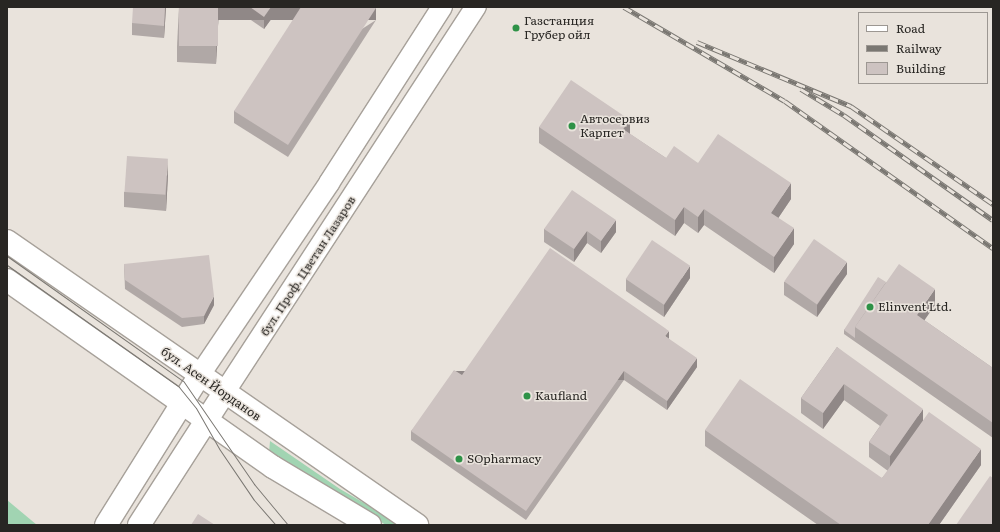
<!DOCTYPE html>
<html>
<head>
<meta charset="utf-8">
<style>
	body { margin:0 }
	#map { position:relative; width:1000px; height:532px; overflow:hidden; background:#e9e3dc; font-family:Literata,serif }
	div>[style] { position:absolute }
	.green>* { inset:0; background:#a1d4b2 }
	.roads { filter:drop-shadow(1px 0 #a7a19a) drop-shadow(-1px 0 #a7a19a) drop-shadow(0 1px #a7a19a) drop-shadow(0 -1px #a7a19a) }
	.minor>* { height:20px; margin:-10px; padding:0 10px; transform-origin:10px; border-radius:10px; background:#fff }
	.major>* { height:22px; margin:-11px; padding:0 11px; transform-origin:11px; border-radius:11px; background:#fff }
	.tram>* { height:1px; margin:-0.5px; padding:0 0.5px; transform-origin:0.5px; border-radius:0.5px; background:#7a7772 }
	.rail>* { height:4.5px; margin-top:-2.25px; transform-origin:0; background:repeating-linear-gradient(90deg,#e9e3dc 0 9px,#7a7772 0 18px); box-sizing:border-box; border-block:1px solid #7a7772 }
	.wall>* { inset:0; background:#b0a8a6 }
	.shaded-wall>* { inset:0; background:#908887; transform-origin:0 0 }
	.building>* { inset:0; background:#cdc3c1; transform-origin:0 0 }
	.dots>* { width:11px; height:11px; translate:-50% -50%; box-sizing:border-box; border:2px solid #e9e3dc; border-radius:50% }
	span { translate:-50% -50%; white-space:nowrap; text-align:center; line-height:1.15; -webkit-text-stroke:3px #e9e3dc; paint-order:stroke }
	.poi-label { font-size:12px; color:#282623 }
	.left { translate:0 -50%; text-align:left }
	.street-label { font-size:12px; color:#282623 }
	.frame { position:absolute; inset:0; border:8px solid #282623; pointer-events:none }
	.legend { position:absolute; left:858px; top:12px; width:130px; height:72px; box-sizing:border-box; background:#e9e3dc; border:1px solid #9c9792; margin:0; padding:5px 7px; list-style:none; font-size:12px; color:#282623 }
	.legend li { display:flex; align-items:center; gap:8px; height:20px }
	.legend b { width:20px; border:1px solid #9c9792 }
</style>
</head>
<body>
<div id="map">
	<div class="green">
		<div style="clip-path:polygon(270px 441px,340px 489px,402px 525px,386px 525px,269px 453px)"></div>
		<div style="clip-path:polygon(7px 500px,37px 525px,7px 525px)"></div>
	</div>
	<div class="roads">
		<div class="minor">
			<div style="left:199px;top:376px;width:233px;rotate:-56deg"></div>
			<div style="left:329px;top:183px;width:209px;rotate:-57.3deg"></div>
			<div style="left:224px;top:393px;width:461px;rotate:-56.9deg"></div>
		</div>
		<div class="major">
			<div style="left:7px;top:241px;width:499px;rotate:34.7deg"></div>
			<div style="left:7px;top:280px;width:325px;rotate:35.1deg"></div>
			<div style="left:273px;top:467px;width:113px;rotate:30.9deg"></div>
			<div style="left:106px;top:525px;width:176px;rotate:-58deg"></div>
			<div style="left:139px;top:525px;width:157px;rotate:-57.2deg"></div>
		</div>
	</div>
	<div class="tram">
		<div style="left:7px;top:256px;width:217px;rotate:35.4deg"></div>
		<div style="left:184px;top:382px;width:124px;rotate:55.5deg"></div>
		<div style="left:254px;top:484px;width:53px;rotate:50.3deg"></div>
		<div style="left:7px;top:265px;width:211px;rotate:35.3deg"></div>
		<div style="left:179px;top:387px;width:27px;rotate:51deg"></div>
		<div style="left:196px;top:408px;width:48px;rotate:60.3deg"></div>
		<div style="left:220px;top:450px;width:60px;rotate:55.8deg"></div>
		<div style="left:254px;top:500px;width:33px;rotate:49deg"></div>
	</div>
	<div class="rail">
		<div style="left:624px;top:7px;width:186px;rotate:30.3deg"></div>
		<div style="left:785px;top:101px;width:255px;rotate:35.3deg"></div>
		<div style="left:697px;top:42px;width:167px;rotate:22.6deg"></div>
		<div style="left:851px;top:106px;width:173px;rotate:34.6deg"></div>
		<div style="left:801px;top:89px;width:50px;rotate:31.2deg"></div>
		<div style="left:844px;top:115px;width:182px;rotate:35.2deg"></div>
	</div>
	<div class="wall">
		<div style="clip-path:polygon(166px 7px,164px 38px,132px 35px,132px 23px)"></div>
		<div style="clip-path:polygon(179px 7px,219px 7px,216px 64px,177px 62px,177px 46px)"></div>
		<div style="clip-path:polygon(248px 7px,280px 7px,264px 29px,248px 18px)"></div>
		<div style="clip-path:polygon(376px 20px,288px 157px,234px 123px,234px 111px)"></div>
		<div style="clip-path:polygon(539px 127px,630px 134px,666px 158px,698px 163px,791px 199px,778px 218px,794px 244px,774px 273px,704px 225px,698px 233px,684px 223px,675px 236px,539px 143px)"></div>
		<div style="clip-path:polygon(168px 175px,166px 211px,124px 207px,124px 192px)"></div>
		<div style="clip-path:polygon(544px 229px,616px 232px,601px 253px,587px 243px,574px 262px,544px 242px)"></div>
		<div style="clip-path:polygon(124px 264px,214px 305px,204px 324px,182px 327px,125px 289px)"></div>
		<div style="clip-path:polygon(847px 274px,817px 317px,784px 295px,784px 282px)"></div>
		<div style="clip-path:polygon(690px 278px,664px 317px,626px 291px,626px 279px)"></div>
		<div style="clip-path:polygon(886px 282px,935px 305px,924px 320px,993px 368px,993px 438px,844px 334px,844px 330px)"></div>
		<div style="clip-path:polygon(669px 339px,697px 367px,667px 410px,624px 380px,526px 520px,411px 440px,411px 431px,462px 375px)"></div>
		<div style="clip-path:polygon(837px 347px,923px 420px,981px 465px,939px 525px,818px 525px,705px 446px,705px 430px,882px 478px,888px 471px,869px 457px,869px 442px,880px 426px,844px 400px,823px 429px,801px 413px,801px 398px)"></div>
	</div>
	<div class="shaded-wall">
		<div style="clip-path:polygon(165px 7px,166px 7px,164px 38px,164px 26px)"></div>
		<div style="clip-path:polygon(218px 7px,219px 7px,216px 64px,216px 49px)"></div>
		<div style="clip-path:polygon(271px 7px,280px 7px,264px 29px,264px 17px)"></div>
		<div style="left:376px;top:8px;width:12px;height:163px;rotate:90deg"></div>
		<div style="clip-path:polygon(630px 120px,630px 136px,623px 129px)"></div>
		<div style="clip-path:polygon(168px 159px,168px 175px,166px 211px,166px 195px)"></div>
		<div style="clip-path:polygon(791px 183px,791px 199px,771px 229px,771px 213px)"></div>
		<div style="clip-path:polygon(684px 207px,684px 223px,675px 236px,675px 220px)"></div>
		<div style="clip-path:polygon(704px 209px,704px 225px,698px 233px,698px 217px)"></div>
		<div style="clip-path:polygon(616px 220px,616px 232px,601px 253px,601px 241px)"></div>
		<div style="clip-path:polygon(794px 228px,794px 244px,774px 273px,774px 257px)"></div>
		<div style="clip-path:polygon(587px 231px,587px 243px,574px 262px,574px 249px)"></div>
		<div style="clip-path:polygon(847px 262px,847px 274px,817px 317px,817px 305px)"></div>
		<div style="clip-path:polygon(690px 266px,690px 278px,664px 317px,664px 305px)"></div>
		<div style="clip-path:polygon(935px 289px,935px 305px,917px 331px,917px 315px)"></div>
		<div style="clip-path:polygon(214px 296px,214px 305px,204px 324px,204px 316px)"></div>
		<div style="clip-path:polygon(669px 331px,669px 339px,665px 336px)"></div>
		<div style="clip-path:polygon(697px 358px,697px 367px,667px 410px,667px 401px)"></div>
		<div style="left:624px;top:371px;width:9px;height:171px;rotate:90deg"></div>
		<div style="clip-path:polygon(844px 384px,844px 400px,823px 429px,823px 413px)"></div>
		<div style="clip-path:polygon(923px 409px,923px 424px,890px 472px,890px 456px)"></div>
		<div style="clip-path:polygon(981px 449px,981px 465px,939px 525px,928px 525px)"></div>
	</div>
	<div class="building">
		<div style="clip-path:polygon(133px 7px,165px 7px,164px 26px,132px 23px)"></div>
		<div style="left:179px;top:7px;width:39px;height:39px"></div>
		<div style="clip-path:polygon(250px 7px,271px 7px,264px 17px)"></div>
		<div style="clip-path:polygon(301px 7px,374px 7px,376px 8px,288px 145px,234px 111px)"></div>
		<div style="clip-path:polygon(571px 80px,630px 120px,623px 129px,666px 158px,674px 146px,698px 163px,718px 134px,791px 183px,771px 213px,794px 228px,774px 257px,704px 209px,698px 217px,684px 207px,675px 220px,539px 127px)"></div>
		<div style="left:127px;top:156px;width:41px;height:36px;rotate:4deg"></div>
		<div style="clip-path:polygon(572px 190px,616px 220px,601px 241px,587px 231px,574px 249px,544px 229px)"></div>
		<div style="left:814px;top:239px;width:40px;height:52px;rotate:35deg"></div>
		<div style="left:652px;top:240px;width:46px;height:47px;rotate:34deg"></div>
		<div style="clip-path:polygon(550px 248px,669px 331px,665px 336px,697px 358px,667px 401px,624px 371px,526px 511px,411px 431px,454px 370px,462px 375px)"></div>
		<div style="clip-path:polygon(209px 255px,214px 296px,204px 316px,182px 318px,125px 280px,124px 264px)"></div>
		<div style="clip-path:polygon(899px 264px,935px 289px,917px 315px,993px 368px,993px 423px,855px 327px)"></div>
		<div style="clip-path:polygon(878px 277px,886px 282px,855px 327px,855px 338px,844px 330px)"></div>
		<div style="clip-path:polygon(837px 347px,923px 409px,890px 456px,869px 442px,888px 415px,844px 384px,823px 413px,801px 398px)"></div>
		<div style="clip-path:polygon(740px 379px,882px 478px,929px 412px,981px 449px,928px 525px,841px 525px,705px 430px)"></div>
		<div style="clip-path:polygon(990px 476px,993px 478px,993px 525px,956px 525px)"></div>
		<div style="clip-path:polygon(198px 514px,215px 525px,191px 525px)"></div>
	</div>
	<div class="dots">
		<div style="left:516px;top:28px;background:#2e9247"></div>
		<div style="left:572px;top:126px;background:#2e9247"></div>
		<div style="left:870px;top:307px;background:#2e9247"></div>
		<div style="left:527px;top:396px;background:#2e9247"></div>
		<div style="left:459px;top:459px;background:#2e9247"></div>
	</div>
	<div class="poi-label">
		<span class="left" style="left:524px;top:28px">Газстанция<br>Грубер ойл</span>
		<span class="left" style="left:580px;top:126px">Автосервиз<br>Карпет</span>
		<span class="left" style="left:878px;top:307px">Elinvent Ltd.</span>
		<span class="left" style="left:535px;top:396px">Kaufland</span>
		<span class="left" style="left:467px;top:459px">SOpharmacy</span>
	</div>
	<div class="street-label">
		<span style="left:308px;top:266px;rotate:-57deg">бул. Проф. Цветан Лазаров</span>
		<span style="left:211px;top:384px;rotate:35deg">бул. Асен Йорданов</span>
	</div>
	<div class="frame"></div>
	<ul class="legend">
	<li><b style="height:5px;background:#fff"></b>Road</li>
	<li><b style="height:5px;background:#7a7772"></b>Railway</li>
	<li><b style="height:11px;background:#cdc3c1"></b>Building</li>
	</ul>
</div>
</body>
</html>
